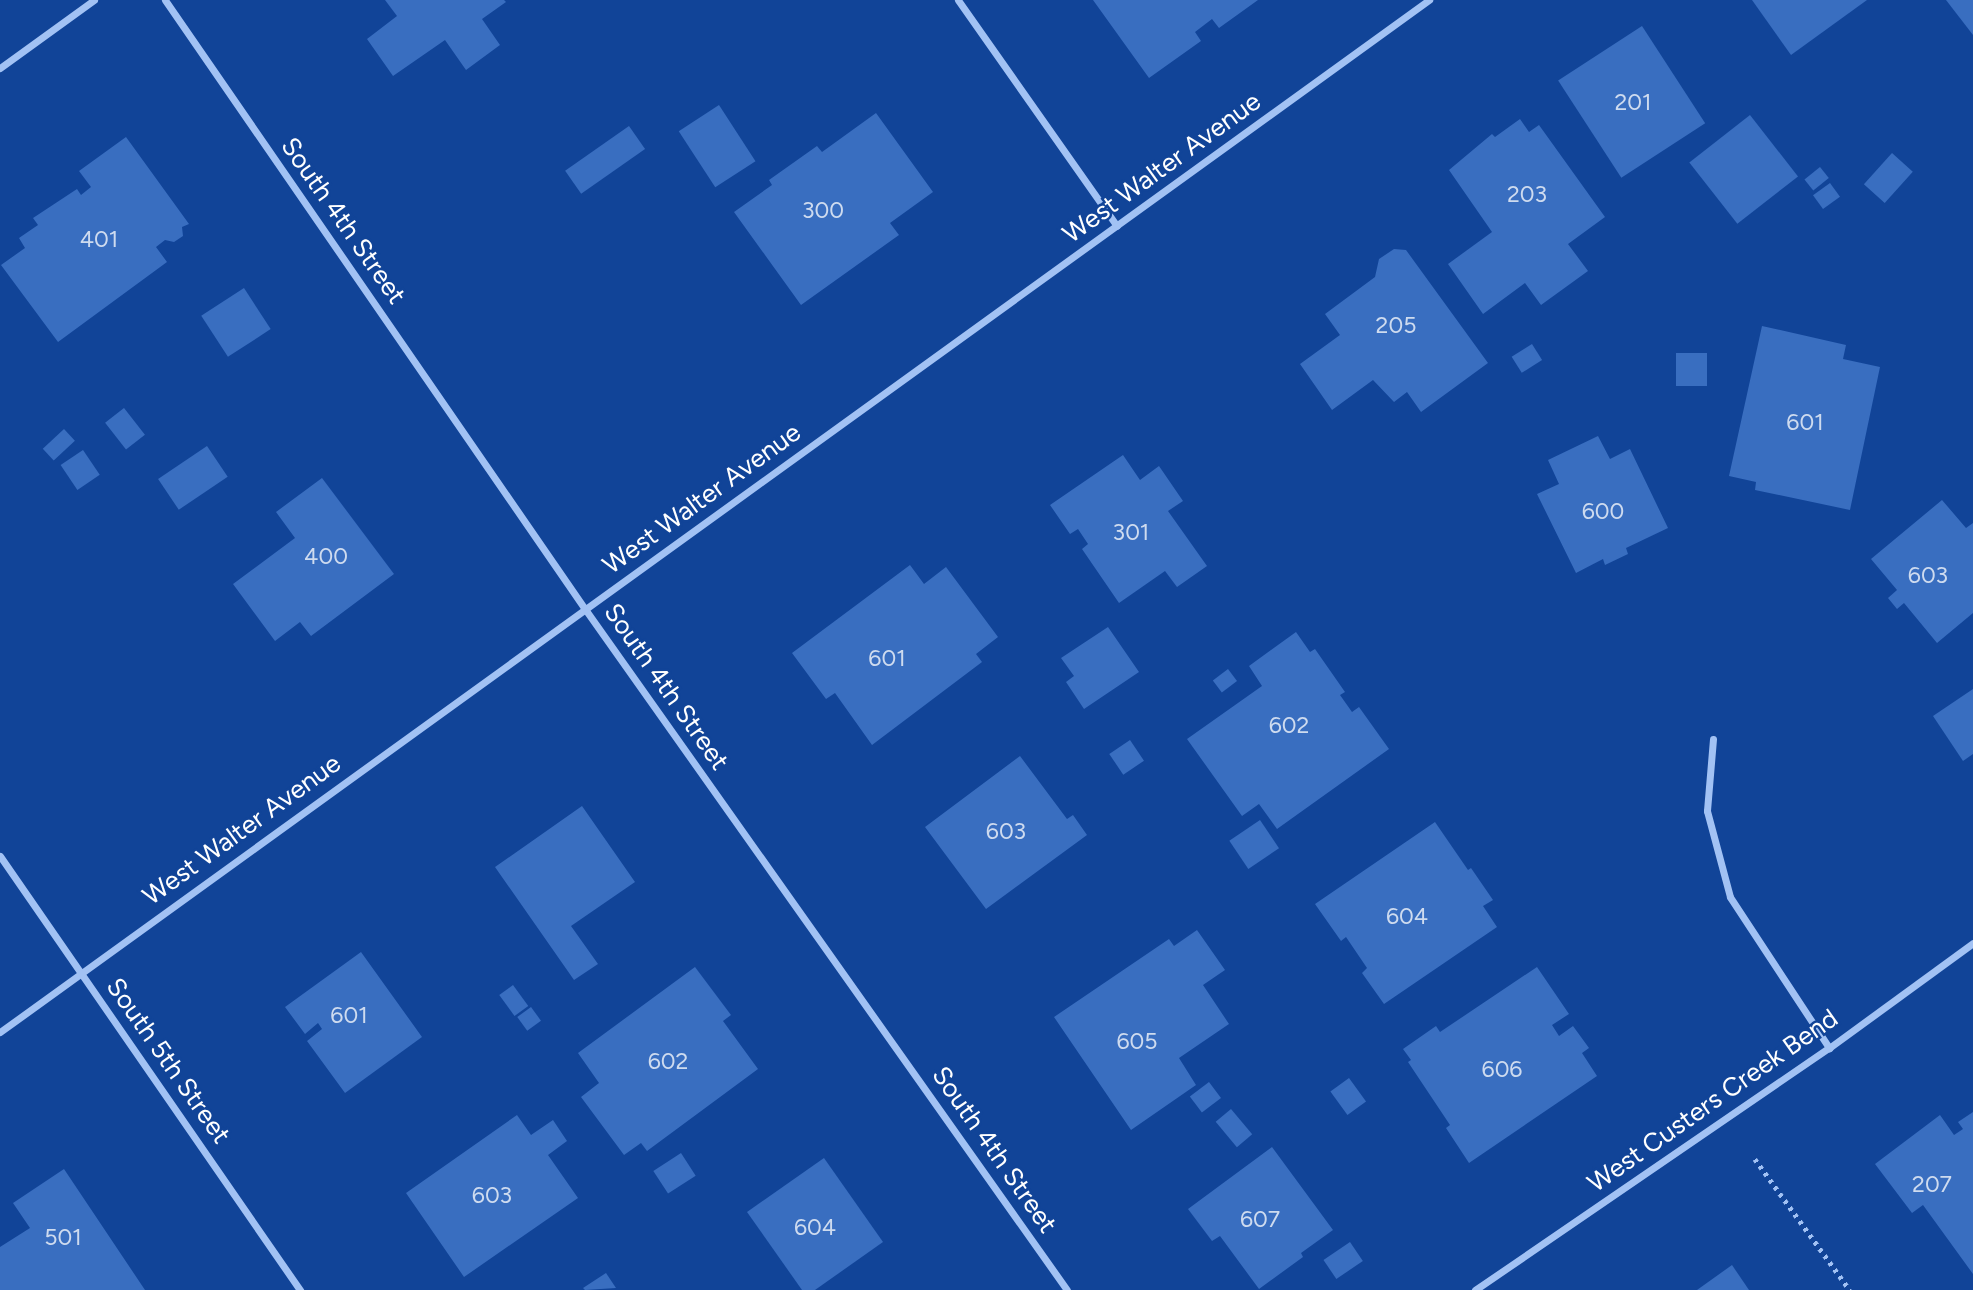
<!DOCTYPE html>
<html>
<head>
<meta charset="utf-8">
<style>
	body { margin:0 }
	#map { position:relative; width:1973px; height:1290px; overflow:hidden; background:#114498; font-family:Figtree,sans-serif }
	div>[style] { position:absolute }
	.building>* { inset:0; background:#396ec0; transform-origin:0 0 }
	.path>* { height:4.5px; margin-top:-2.25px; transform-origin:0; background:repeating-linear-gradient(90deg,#a2c2f4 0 3.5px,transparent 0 8.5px) }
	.minor>* { height:7px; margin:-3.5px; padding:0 3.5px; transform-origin:3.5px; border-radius:3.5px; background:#a2c2f4 }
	span { translate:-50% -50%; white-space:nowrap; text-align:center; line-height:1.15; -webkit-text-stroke:5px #114498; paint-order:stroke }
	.number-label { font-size:23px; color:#cedbef }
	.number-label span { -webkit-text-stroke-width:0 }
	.street-label { font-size:26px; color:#fff }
</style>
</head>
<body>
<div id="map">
	<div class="building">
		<div style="clip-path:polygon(385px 0,504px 0,506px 2px,482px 19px,500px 45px,466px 70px,445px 40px,393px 76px,367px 39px,397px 16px)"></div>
		<div style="clip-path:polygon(1093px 0,1258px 0,1219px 28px,1212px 19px,1195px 32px,1201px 41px,1149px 78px)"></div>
		<div style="clip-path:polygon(1752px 0,1867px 0,1791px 55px)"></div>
		<div style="clip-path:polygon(1946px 0,1973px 0,1973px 35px)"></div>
		<div style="left:1642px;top:26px;width:116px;height:100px;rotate:57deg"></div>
		<div style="left:719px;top:105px;width:67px;height:48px;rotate:57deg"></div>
		<div style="clip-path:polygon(876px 113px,933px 192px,890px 223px,899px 235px,801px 305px,734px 212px,772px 185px,769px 180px,817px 146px,822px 152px)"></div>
		<div style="left:1750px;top:115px;width:78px;height:77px;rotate:52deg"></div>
		<div style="clip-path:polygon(1520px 119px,1529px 132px,1539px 125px,1605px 217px,1568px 244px,1588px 271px,1541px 305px,1525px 283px,1483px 314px,1448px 264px,1492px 232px,1449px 170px,1492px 134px,1495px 137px)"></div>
		<div style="left:629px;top:126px;width:28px;height:78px;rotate:55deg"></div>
		<div style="clip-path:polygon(126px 137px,189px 224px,182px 227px,183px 236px,174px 242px,165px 240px,156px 247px,167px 262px,58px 342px,1px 265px,25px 248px,19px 238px,38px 225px,33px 218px,77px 189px,81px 195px,91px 187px,79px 171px)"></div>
		<div style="left:1892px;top:153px;width:28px;height:42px;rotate:42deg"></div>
		<div style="left:1820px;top:167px;width:14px;height:20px;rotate:51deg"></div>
		<div style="left:1830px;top:183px;width:17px;height:21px;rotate:54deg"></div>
		<div style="clip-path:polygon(1394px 249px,1406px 250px,1488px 363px,1421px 412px,1407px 392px,1394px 402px,1373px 380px,1332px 410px,1300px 364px,1340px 335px,1325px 314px,1375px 277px,1379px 259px)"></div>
		<div style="left:244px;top:288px;width:49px;height:51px;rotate:57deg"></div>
		<div style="clip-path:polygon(1762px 326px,1846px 345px,1843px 359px,1880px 367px,1850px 510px,1755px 490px,1756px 482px,1729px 476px)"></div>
		<div style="left:1532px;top:344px;width:19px;height:24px;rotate:58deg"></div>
		<div style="left:1676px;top:353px;width:31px;height:33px"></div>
		<div style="left:124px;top:408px;width:34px;height:24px;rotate:52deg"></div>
		<div style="left:64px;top:429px;width:16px;height:29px;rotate:47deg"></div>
		<div style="clip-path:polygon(1598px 436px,1610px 459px,1630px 449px,1668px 528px,1626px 548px,1628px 554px,1605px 565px,1603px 559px,1576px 573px,1537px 494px,1559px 484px,1548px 460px)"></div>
		<div style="left:207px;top:446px;width:37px;height:59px;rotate:56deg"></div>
		<div style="left:83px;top:450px;width:30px;height:27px;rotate:56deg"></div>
		<div style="clip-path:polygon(1123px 455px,1140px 480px,1159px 466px,1183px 501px,1168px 511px,1207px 566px,1177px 587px,1165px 571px,1119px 603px,1082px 549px,1088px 544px,1078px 529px,1070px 534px,1050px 505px)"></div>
		<div style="clip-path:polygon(322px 478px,394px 574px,311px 636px,300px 622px,275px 641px,233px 584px,295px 538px,276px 512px)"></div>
		<div style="clip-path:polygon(1942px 500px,1966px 528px,1973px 523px,1973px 613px,1937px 643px,1904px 603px,1897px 609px,1888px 598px,1897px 590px,1871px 559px)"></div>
		<div style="clip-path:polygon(910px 565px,924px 584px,946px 567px,998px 637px,976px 654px,982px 662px,872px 745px,835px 693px,826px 699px,792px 653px)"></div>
		<div style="clip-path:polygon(1108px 627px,1139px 672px,1084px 709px,1066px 682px,1074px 676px,1061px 658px)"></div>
		<div style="clip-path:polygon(1296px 632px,1310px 652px,1315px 649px,1345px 692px,1340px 695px,1352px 712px,1359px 707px,1389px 749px,1277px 829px,1259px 804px,1242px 816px,1187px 739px,1262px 686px,1249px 666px)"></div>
		<div style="left:1228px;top:669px;width:15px;height:19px;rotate:53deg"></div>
		<div style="clip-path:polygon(1973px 689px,1973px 754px,1963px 761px,1933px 716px)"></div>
		<div style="left:1130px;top:740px;width:25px;height:25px;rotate:56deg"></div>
		<div style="clip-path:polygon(1020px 756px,1067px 819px,1073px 815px,1087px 835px,986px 909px,925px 827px)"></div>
		<div style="clip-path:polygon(582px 806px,635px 882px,571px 926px,598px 964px,574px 980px,495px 867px)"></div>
		<div style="left:1260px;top:820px;width:34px;height:37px;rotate:56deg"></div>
		<div style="clip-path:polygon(1435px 822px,1468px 870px,1471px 868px,1493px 900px,1483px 906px,1497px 927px,1384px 1004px,1362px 973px,1367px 968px,1346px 937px,1341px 941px,1315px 904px)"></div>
		<div style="clip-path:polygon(1197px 930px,1225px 970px,1203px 985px,1229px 1024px,1179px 1058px,1196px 1085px,1131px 1130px,1054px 1017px,1169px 939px,1174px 946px)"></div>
		<div style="clip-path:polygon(361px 952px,422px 1037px,345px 1093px,307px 1041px,322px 1029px,318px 1023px,305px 1034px,285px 1007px)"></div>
		<div style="clip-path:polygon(695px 967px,731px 1015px,723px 1021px,758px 1069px,647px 1151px,641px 1143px,624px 1155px,581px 1097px,599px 1083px,578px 1053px)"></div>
		<div style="clip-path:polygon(1537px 967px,1569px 1014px,1552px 1025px,1559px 1036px,1573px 1026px,1589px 1048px,1582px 1053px,1597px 1076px,1469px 1163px,1446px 1128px,1450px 1125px,1408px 1062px,1411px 1060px,1403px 1049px,1436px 1026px,1440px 1032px)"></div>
		<div style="left:513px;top:985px;width:26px;height:17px;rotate:54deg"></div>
		<div style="left:531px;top:1007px;width:17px;height:17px;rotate:54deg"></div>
		<div style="left:1349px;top:1078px;width:29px;height:23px;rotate:54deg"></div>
		<div style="left:1209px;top:1082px;width:20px;height:24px;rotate:53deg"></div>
		<div style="left:1231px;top:1109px;width:33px;height:20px;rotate:50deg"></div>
		<div style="clip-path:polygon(1973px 1112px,1973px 1274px,1923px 1205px,1912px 1213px,1875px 1164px,1940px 1115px,1954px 1135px,1963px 1129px,1958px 1122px)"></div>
		<div style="clip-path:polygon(517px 1115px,531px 1135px,553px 1120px,567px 1141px,548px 1155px,578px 1198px,464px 1277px,406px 1193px)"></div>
		<div style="clip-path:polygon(1272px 1147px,1333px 1230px,1301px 1253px,1303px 1257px,1259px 1289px,1220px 1236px,1212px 1241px,1188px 1209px)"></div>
		<div style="left:681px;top:1153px;width:27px;height:33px;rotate:57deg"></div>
		<div style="clip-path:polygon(824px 1158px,883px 1242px,815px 1290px,802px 1290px,747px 1212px)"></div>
		<div style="clip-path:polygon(64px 1169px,145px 1290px,0 1290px,0 1247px,30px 1228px,13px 1203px)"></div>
		<div style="left:1350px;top:1242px;width:23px;height:32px;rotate:56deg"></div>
		<div style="clip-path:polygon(1732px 1265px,1749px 1290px,1697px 1290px)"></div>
		<div style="clip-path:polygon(606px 1273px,616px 1288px,585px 1290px,583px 1288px)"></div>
	</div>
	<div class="path">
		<div style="left:1755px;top:1159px;width:162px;rotate:54.1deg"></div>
	</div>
	<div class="minor">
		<div style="left:165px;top:0;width:740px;rotate:55.41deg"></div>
		<div style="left:585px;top:609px;width:834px;rotate:54.71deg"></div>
		<div style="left:958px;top:0;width:276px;rotate:54.9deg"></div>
		<div style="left:0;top:68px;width:116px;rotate:-35.9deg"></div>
		<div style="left:1713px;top:739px;width:72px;rotate:94.8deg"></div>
		<div style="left:1707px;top:811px;width:89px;rotate:75deg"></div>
		<div style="left:1730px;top:897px;width:181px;rotate:56.7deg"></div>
		<div style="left:0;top:856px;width:528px;rotate:55.35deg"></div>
		<div style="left:0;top:1032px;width:1763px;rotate:-35.84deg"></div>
		<div style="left:1475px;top:1290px;width:429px;rotate:-34.4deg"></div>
		<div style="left:1829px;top:1048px;width:178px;rotate:-36.1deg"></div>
	</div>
	<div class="number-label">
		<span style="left:1633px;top:102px">201</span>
		<span style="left:1527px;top:194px">203</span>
		<span style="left:823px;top:210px">300</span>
		<span style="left:99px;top:239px">401</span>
		<span style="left:1396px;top:325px">205</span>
		<span style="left:1805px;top:422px">601</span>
		<span style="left:1603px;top:511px">600</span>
		<span style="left:1131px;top:532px">301</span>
		<span style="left:326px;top:556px">400</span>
		<span style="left:1928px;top:575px">603</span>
		<span style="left:887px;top:658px">601</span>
		<span style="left:1289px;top:725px">602</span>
		<span style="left:1006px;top:831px">603</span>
		<span style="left:1407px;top:916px">604</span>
		<span style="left:349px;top:1015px">601</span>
		<span style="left:1137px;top:1041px">605</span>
		<span style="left:668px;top:1061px">602</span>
		<span style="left:1502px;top:1069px">606</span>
		<span style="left:1932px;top:1184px">207</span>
		<span style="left:492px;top:1195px">603</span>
		<span style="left:1260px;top:1219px">607</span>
		<span style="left:815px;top:1227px">604</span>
		<span style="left:63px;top:1237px">501</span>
	</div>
	<div class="street-label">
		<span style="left:1162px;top:168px;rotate:-36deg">West Walter Avenue</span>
		<span style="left:343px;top:221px;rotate:55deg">South 4th Street</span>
		<span style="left:702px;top:499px;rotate:-36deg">West Walter Avenue</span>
		<span style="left:666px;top:687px;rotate:55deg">South 4th Street</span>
		<span style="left:242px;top:830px;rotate:-36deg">West Walter Avenue</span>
		<span style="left:168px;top:1061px;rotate:55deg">South 5th Street</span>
		<span style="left:1713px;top:1101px;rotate:-35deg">West Custers Creek Bend</span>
		<span style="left:994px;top:1150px;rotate:55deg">South 4th Street</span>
	</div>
</div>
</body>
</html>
